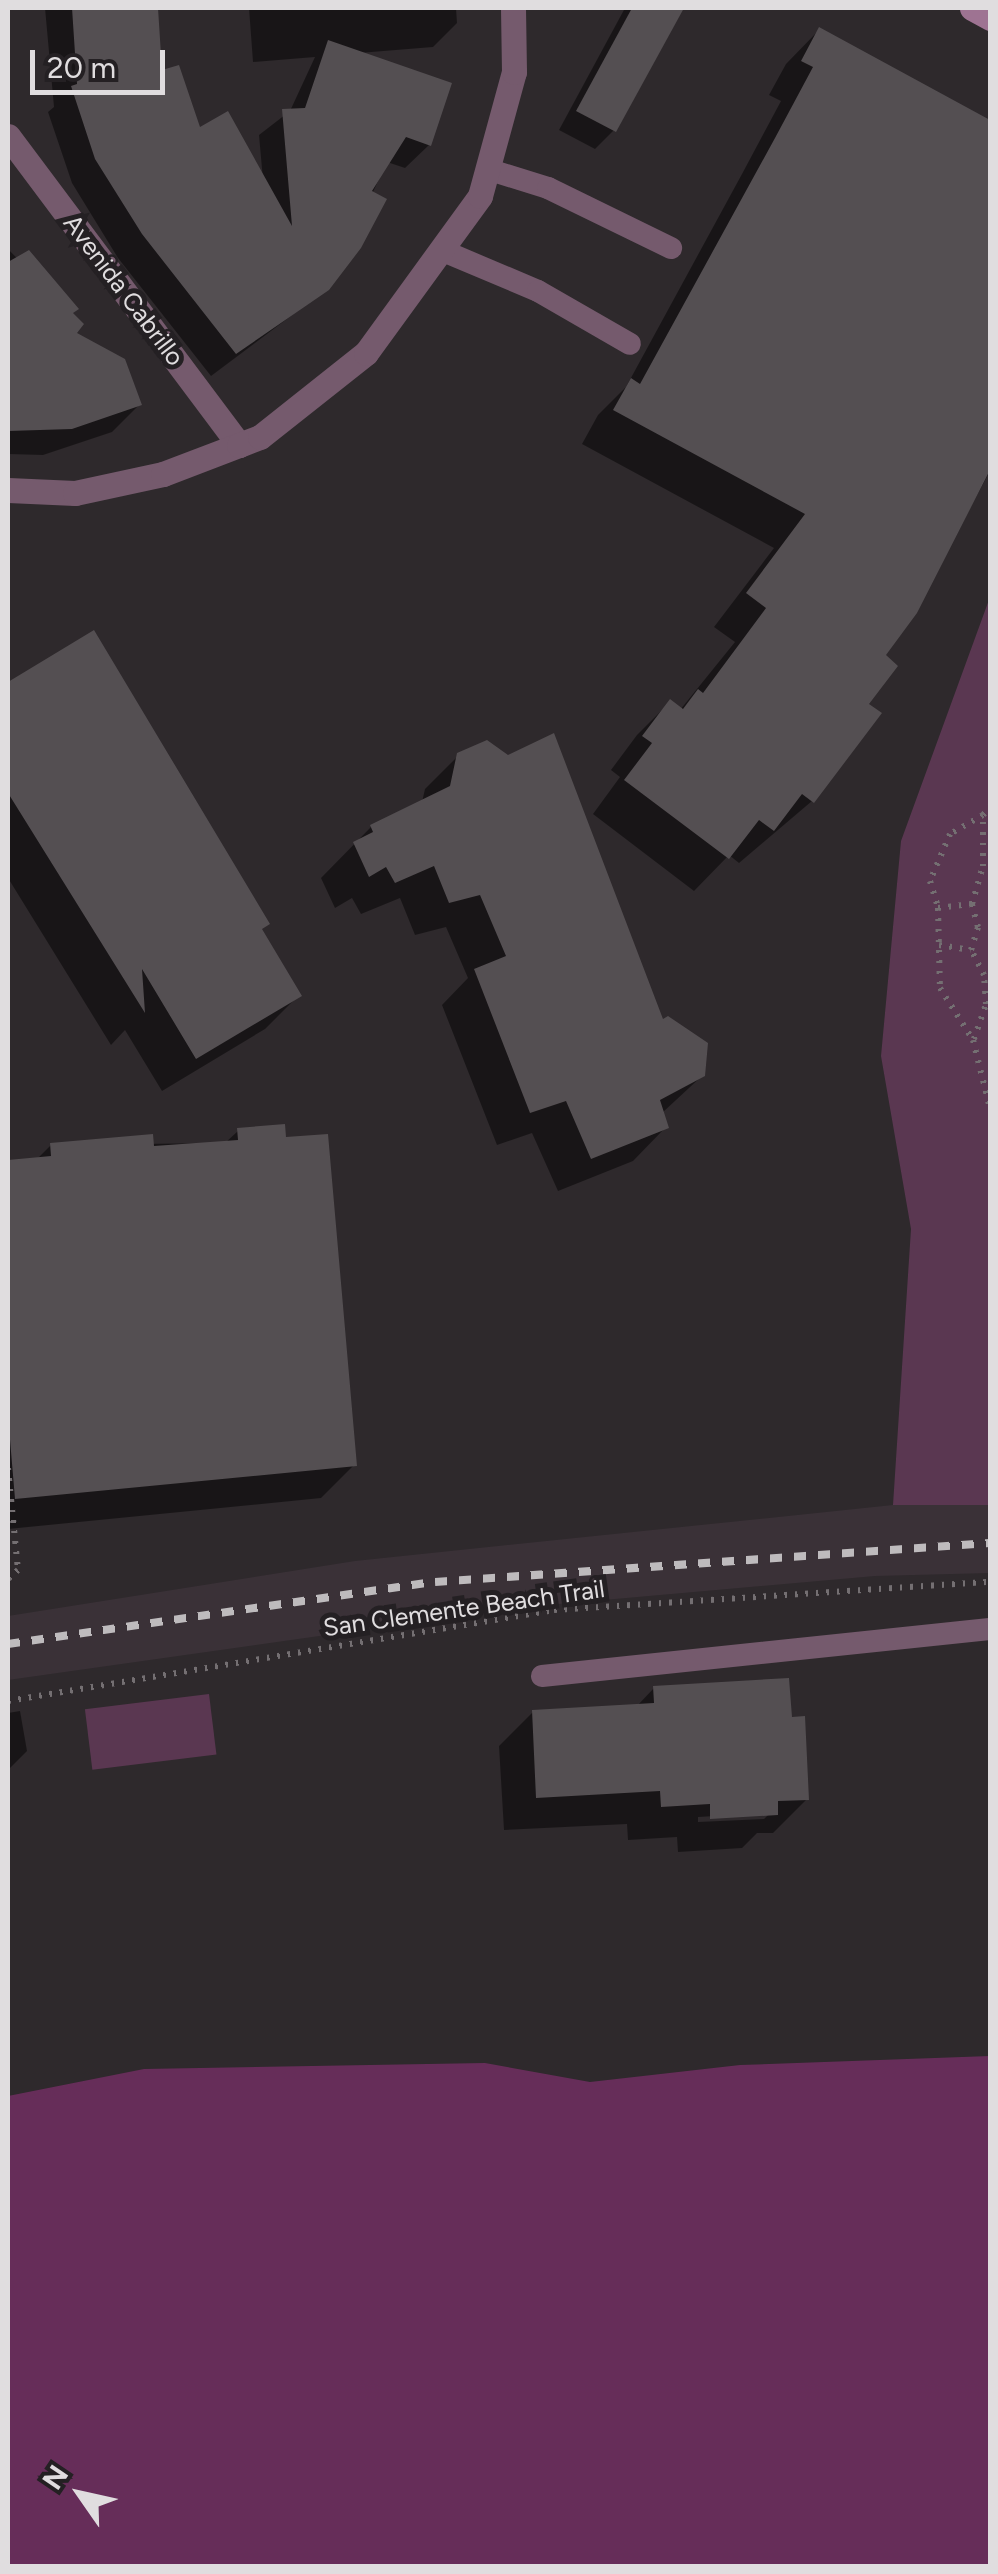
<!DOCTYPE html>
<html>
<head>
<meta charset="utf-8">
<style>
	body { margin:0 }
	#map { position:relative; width:998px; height:2574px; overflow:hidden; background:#2e292c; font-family:Figtree,sans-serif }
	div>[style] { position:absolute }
	.built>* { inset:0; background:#3a3137 }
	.green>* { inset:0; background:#5a3751; transform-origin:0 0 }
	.water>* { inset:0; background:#662d59 }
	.shadow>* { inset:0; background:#0007 }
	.building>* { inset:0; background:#544f52 }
	.path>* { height:6px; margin-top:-3px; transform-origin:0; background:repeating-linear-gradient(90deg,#746f72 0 2.5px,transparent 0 10.5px) }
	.service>* { height:22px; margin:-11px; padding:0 11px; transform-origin:11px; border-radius:11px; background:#755a6d }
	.minor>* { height:25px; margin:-12.5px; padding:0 12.5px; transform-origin:12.5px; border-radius:12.5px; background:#755a6d }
	.secondary>* { height:25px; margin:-12.5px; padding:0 12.5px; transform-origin:12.5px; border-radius:12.5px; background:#9e7392 }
	.rail>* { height:8px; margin-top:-4px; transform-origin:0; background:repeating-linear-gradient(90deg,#bebbbd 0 12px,transparent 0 24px) }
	span { translate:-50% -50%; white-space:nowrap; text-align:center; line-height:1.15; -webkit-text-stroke:10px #242023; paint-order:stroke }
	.street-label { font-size:25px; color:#e0dddf }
	.frame { position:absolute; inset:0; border:10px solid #e0dddf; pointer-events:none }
	.north { position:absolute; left:30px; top:2444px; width:100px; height:100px; -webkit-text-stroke:8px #242023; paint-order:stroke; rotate:304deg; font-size:28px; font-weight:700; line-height:40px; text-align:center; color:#e0dddf }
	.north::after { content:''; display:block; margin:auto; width:35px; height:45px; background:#e0dddf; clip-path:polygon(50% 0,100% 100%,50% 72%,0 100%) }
	.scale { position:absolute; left:30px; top:50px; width:135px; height:45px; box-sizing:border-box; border:5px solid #e0dddf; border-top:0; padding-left:12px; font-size:30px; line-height:35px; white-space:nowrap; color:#e0dddf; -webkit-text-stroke:8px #242023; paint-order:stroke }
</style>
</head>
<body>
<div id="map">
	<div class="built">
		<div style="clip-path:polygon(893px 1505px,990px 1505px,990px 1573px,875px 1576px,525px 1607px,8px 1680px,8px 1616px,355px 1561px)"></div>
	</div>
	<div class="green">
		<div style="clip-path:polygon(990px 597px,990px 1505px,893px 1505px,911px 1229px,881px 1056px,901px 841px)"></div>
		<div style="left:209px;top:1694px;width:61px;height:125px;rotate:83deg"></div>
	</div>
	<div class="water">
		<div style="clip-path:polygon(990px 2056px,990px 2566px,8px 2566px,8px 2096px,144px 2069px,485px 2063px,590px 2082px,740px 2065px)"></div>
	</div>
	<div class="shadow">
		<div style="clip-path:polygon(45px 8px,156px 8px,160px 74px,198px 131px,263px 180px,259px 135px,290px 111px,315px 57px,253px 62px,249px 8px,456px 8px,457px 23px,433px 47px,359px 53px,429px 145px,405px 168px,387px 162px,328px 288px,211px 376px,118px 258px,72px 183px,48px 112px,54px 107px)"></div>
		<div style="clip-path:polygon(625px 8px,681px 8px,614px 130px,595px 149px,559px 130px)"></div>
		<div style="clip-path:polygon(819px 30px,990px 125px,990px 471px,915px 611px,882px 656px,866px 704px,812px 801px,739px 863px,729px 855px,694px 891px,593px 814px,620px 777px,611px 770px,637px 735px,670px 702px,680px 710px,735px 642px,714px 627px,774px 548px,582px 444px,598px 415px,626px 387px,742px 174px,781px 101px,769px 95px,786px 64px)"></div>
		<div style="clip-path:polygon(8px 249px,71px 314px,73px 334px,123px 360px,140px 404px,112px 432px,43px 455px,8px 454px)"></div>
		<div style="clip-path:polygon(93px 634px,299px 995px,265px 1029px,162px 1091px,125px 1030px,111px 1045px,8px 878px,8px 685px)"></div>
		<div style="clip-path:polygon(459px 755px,703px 1075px,662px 1113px,666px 1127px,633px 1161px,558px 1191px,532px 1133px,497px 1145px,442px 1005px,468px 978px,446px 927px,415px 935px,400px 898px,361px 914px,352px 898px,335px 908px,321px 878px,371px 827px,422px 802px,425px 789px)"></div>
		<div style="clip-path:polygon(238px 1131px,354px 1465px,321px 1498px,8px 1529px,8px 1162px,36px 1160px,51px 1145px,225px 1143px)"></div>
		<div style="clip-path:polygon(evenodd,654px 1688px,790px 1720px,807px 1799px,773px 1833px,757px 1833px,742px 1848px,678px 1852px,677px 1837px,628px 1840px,627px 1824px,504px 1830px,499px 1746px,533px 1712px,636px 1707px,654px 1688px,770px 1813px,764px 1819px,698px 1822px,698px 1817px,770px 1813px)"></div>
		<div style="clip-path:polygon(20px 1711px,27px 1751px,8px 1770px,8px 1713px)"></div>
	</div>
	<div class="building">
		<div style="clip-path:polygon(72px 8px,158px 8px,162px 70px,179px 65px,200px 127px,228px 111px,292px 226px,282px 109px,305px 108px,328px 40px,452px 83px,431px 146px,406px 137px,372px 191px,387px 199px,361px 248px,329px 290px,236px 354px,142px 234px,95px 159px,71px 86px,77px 84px)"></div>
		<div style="clip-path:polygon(632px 8px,684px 8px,616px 132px,576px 111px)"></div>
		<div style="clip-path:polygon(819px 27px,990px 120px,990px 470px,917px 613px,886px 655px,898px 666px,869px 704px,882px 713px,814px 803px,802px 794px,774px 831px,759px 820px,729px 859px,624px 780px,652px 743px,642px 736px,670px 699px,683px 709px,698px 689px,703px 693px,766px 608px,746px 593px,805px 514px,613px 410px,631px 378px,640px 384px,775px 138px,813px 67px,801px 61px)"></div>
		<div style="clip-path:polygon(29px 250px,79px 309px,73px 313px,84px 324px,77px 333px,125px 359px,142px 405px,72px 429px,8px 431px,8px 262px)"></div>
		<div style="clip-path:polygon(94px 630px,270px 924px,262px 929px,302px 996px,196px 1059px,142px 969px,145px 1013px,8px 793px,8px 682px)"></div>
		<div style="clip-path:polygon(554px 733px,663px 1019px,668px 1016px,708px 1043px,705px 1076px,660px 1100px,669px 1128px,591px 1159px,566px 1101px,530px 1113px,474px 969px,506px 956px,480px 895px,449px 903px,434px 866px,395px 883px,386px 867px,369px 877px,353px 842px,373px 832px,370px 825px,450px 786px,457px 753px,487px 740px,508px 755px)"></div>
		<div style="clip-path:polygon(285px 1124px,286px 1137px,328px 1134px,357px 1466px,15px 1499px,8px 1416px,8px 1160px,51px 1156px,50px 1143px,153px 1134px,154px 1146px,238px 1140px,237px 1128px)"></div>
		<div style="clip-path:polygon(789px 1678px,792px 1717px,805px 1716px,809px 1800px,778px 1801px,778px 1815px,710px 1819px,710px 1804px,661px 1807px,660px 1791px,536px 1798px,532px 1710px,654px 1703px,653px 1686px)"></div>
	</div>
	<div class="path">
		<div style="left:983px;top:815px;width:38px;rotate:150deg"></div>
		<div style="left:950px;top:834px;width:51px;rotate:113.1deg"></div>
		<div style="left:930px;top:881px;width:28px;rotate:73deg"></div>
		<div style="left:938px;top:908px;width:80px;rotate:88.6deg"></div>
		<div style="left:940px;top:988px;width:62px;rotate:57.6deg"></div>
		<div style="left:973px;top:1040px;width:70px;rotate:76deg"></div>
		<div style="left:938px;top:908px;width:34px;rotate:-7deg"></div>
		<div style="left:939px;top:945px;width:32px;rotate:9deg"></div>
		<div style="left:974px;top:1039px;width:37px;rotate:-71deg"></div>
		<div style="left:986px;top:1004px;width:29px;rotate:-94deg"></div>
		<div style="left:984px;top:975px;width:28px;rotate:-117deg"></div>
		<div style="left:971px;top:950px;width:24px;rotate:-73deg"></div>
		<div style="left:978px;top:927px;width:24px;rotate:-105deg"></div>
		<div style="left:972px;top:904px;width:40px;rotate:-74deg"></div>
		<div style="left:983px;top:866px;width:51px;rotate:-90deg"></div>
		<div style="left:983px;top:815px;width:11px;rotate:-49deg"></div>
		<div style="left:8px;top:1468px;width:102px;rotate:84.4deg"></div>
		<div style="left:18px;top:1570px;width:13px;rotate:138deg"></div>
		<div style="left:8px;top:1701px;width:554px;rotate:-9.46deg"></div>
		<div style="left:554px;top:1610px;width:437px;rotate:-3.7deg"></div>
	</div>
	<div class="service">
		<div style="left:487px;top:169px;width:64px;rotate:17.3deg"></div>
		<div style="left:548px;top:188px;width:137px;rotate:26deg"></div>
		<div style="left:441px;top:250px;width:105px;rotate:22.9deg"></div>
		<div style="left:538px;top:291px;width:106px;rotate:29.9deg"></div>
		<div style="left:542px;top:1676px;width:450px;rotate:-6deg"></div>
	</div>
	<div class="minor">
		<div style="left:8px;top:136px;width:386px;rotate:53.2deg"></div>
		<div style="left:8px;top:490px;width:67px;rotate:2.6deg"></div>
		<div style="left:75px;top:493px;width:90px;rotate:-12.2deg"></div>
		<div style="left:163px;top:474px;width:81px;rotate:-20.9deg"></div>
		<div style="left:239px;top:445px;width:22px;rotate:-21deg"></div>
		<div style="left:260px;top:437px;width:135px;rotate:-38.4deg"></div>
		<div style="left:366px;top:353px;width:194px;rotate:-54deg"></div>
		<div style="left:480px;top:196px;width:129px;rotate:-74.7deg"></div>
		<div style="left:514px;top:72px;width:64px;rotate:-90.9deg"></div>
	</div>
	<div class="secondary">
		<div style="left:972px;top:8px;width:21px;rotate:29deg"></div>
	</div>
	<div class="rail">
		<div style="left:8px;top:1644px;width:431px;rotate:-8.3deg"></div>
		<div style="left:435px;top:1582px;width:556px;rotate:-4.02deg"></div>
	</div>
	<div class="street-label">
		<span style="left:124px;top:290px;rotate:53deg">Avenida Cabrillo</span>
		<span style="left:464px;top:1608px;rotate:-8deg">San Clemente Beach Trail</span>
	</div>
	<div class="frame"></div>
	<div class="north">N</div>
	<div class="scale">20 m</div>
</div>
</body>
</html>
